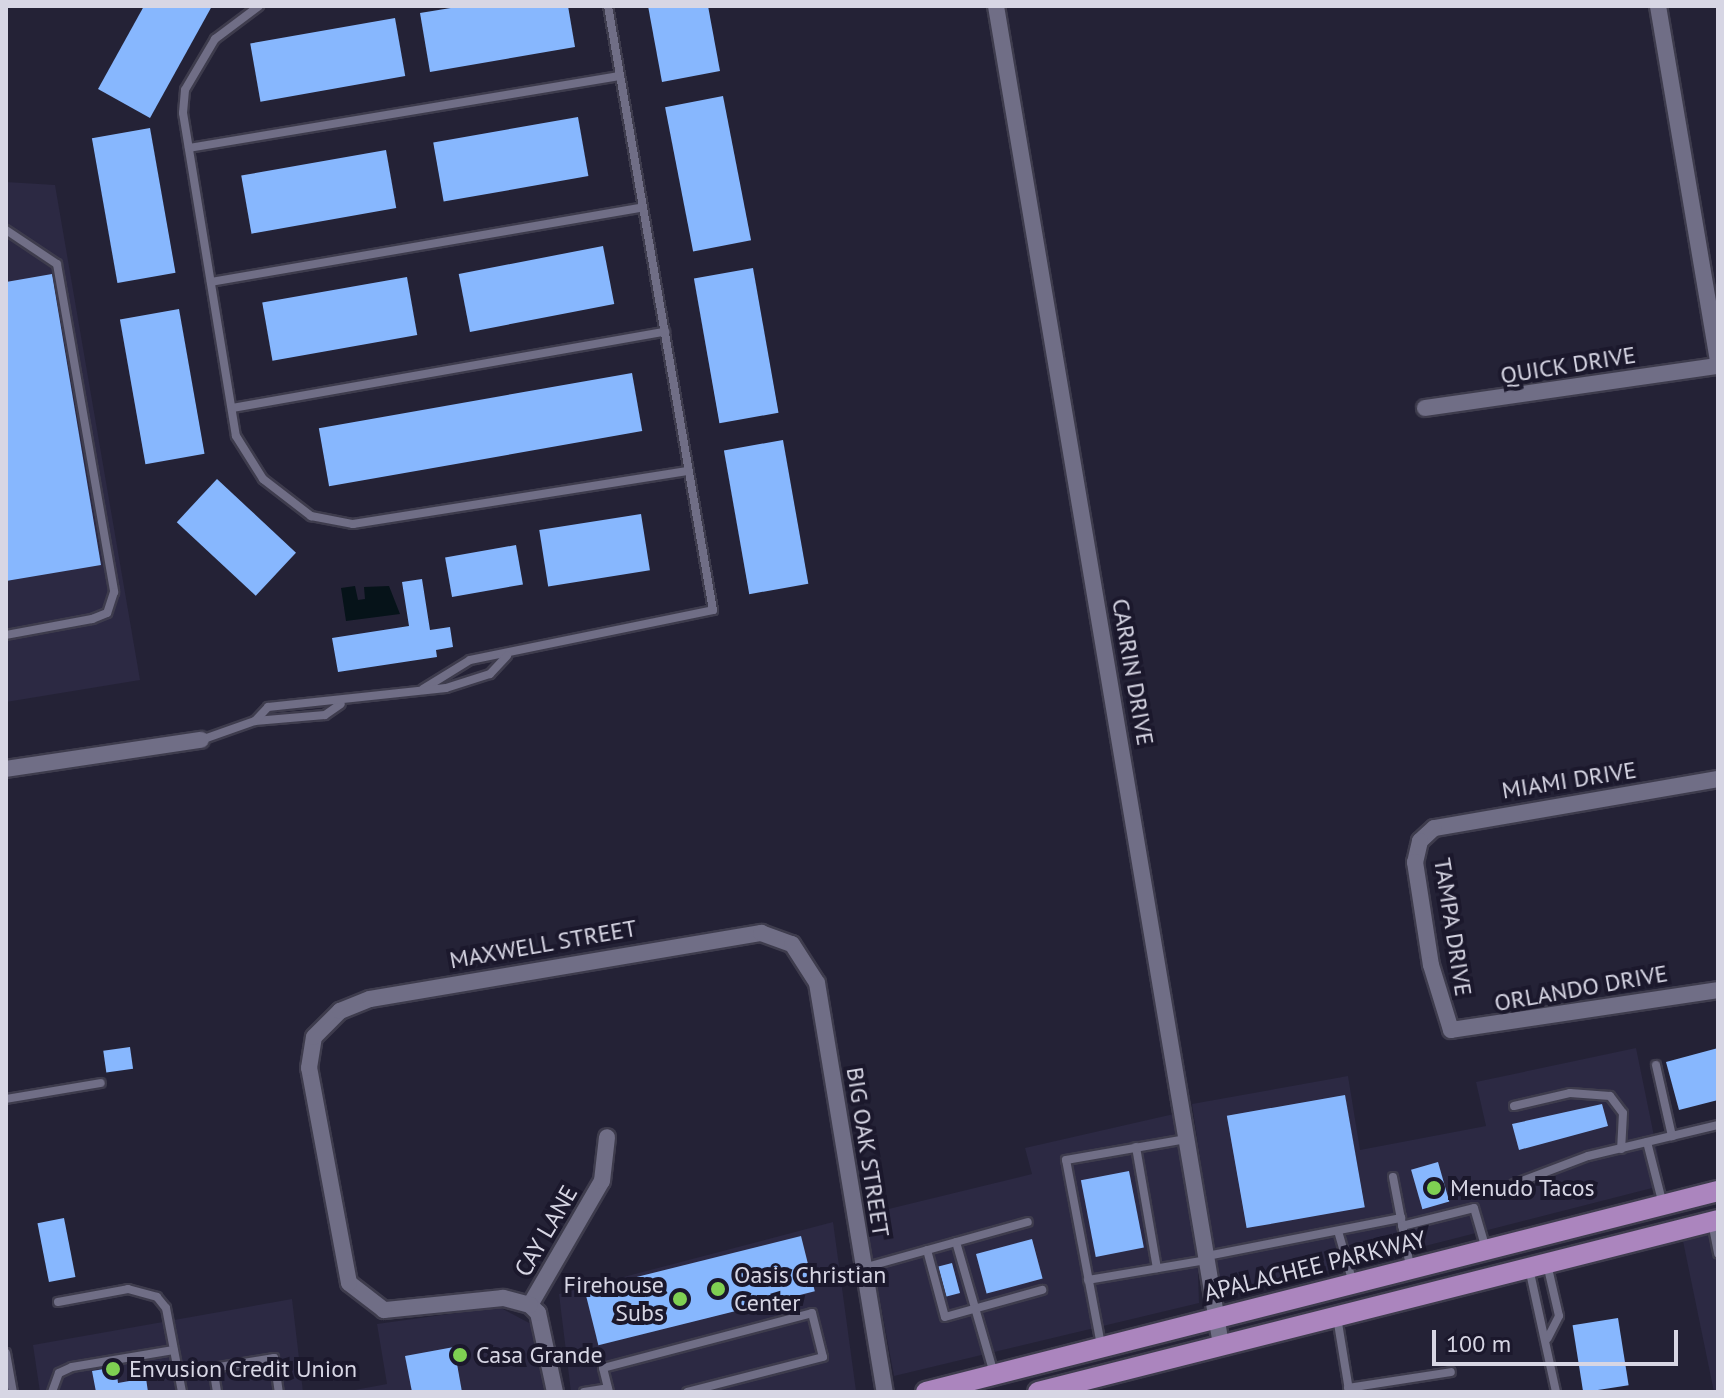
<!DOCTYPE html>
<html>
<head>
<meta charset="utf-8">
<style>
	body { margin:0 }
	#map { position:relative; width:1724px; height:1398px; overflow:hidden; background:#242236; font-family:"PT Sans",sans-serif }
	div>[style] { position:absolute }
	.built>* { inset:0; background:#2c2943 }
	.water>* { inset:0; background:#061319 }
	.building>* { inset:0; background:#87b7fe; transform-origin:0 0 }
	.roads { filter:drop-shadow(2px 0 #3e3c4d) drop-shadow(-2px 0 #3e3c4d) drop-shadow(0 2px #3e3c4d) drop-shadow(0 -2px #3e3c4d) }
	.lane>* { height:8px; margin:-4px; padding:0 4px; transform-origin:4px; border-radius:4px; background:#706e86 }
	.street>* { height:16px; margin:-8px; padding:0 8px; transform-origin:8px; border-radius:8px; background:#706e86 }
	.primary>* { height:20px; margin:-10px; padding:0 10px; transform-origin:10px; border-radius:10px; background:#ab85be }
	.dots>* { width:22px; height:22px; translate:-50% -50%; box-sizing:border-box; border:4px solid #1b182c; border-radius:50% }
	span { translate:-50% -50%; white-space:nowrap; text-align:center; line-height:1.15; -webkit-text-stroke:8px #1b182c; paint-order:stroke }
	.street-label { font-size:24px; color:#d7d6e4 }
	.poi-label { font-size:24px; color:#d7d6e4 }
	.left { translate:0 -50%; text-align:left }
	.right { translate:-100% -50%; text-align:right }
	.frame { position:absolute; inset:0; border:8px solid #d7d6e4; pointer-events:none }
	.scale { position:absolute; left:1432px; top:1330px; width:246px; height:36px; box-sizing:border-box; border:4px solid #d7d6e4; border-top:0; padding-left:10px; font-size:24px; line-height:28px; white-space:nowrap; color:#d7d6e4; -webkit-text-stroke:6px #1b182c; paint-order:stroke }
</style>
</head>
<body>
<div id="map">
	<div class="built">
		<div style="clip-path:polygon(6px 182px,55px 185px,140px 680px,6px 702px)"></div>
		<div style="clip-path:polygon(1636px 1048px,1664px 1185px,1229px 1296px,1219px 1283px,1192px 1104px,1348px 1076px,1360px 1150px,1486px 1126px,1476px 1082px)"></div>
		<div style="clip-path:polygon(1174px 1114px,1197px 1243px,1199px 1303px,894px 1376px,864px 1215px,1032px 1174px,1025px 1148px)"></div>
		<div style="clip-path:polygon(833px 1222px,856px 1391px,571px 1392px,559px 1294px)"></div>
		<div style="clip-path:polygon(1718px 1232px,1718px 1392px,1714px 1392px,1683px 1241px)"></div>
		<div style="clip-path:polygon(292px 1299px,303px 1392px,40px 1392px,33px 1345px)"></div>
		<div style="clip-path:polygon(499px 1307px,533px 1325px,546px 1392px,344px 1392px,387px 1384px,377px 1324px)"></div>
	</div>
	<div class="water">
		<div style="clip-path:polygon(355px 586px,358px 600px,365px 599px,364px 587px,389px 586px,400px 614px,346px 621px,341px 588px)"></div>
	</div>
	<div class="building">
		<div style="clip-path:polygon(144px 6px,212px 6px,150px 118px,98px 89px)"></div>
		<div style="clip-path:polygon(463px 6px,568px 6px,575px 47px,430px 72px,420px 13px)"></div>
		<div style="clip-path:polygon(648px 6px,708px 6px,720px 71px,662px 82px)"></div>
		<div style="left:395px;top:18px;width:59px;height:147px;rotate:80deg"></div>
		<div style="left:723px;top:96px;width:147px;height:59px;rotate:79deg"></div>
		<div style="left:578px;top:117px;width:60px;height:147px;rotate:80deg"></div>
		<div style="left:150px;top:128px;width:147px;height:59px;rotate:80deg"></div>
		<div style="left:386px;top:150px;width:59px;height:147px;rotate:80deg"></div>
		<div style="left:603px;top:246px;width:59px;height:147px;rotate:79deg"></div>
		<div style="left:753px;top:268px;width:147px;height:60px;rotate:80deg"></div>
		<div style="clip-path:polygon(52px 274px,101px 565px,6px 581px,6px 282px)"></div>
		<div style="left:407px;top:277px;width:59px;height:147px;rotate:80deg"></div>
		<div style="left:179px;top:309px;width:147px;height:60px;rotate:80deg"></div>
		<div style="left:632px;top:373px;width:59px;height:318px;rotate:80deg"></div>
		<div style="left:783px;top:440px;width:146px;height:60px;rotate:80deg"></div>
		<div style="left:217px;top:479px;width:108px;height:59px;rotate:43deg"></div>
		<div style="left:641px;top:514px;width:57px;height:103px;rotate:81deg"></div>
		<div style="left:516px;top:545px;width:40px;height:72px;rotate:80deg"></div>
		<div style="clip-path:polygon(422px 579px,430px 630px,450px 627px,453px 647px,436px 650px,437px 657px,338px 672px,332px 638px,409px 626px,402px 582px)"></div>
		<div style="left:130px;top:1047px;width:22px;height:27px;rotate:82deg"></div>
		<div style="clip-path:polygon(1718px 1048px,1718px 1100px,1679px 1110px,1666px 1062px)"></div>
		<div style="left:1345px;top:1095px;width:114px;height:120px;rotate:80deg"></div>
		<div style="clip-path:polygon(1602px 1104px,1608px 1126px,1519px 1150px,1512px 1124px)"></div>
		<div style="left:1438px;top:1162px;width:41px;height:28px;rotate:74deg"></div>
		<div style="left:1129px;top:1171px;width:78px;height:49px;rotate:79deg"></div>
		<div style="left:64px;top:1218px;width:60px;height:27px;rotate:79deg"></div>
		<div style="left:801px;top:1236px;width:57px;height:223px;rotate:76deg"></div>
		<div style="left:1032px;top:1239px;width:41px;height:58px;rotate:75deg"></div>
		<div style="left:952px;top:1263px;width:31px;height:14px;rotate:75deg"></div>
		<div style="left:1618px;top:1318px;width:68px;height:46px;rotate:81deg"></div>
		<div style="clip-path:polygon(454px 1347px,462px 1392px,412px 1392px,405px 1356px)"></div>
		<div style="clip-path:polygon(116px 1367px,118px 1383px,146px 1378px,148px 1392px,96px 1392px,92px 1371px)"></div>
	</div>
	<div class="roads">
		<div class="lane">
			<div style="left:259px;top:6px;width:55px;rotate:143.1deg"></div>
			<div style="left:215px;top:39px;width:59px;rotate:120.5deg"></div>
			<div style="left:185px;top:90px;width:23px;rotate:95deg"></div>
			<div style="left:183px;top:113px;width:327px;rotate:80.7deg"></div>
			<div style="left:236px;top:436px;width:51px;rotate:57.9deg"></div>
			<div style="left:263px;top:479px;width:61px;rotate:37.6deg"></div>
			<div style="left:311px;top:516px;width:43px;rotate:10.8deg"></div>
			<div style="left:353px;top:524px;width:340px;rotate:-9deg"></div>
			<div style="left:189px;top:148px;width:437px;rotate:-9.5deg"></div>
			<div style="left:6px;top:230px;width:61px;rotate:33.7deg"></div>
			<div style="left:57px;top:264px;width:333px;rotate:80.1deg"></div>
			<div style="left:114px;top:592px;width:22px;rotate:108deg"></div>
			<div style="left:107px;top:613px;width:16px;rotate:158deg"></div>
			<div style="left:92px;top:619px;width:87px;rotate:169.5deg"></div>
			<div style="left:211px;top:282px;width:438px;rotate:-9.8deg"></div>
			<div style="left:232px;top:408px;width:440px;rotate:-10deg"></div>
			<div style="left:423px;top:689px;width:55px;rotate:-31.7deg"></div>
			<div style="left:470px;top:660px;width:248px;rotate:-11.6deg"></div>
			<div style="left:713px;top:610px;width:613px;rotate:-99.86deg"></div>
			<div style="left:255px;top:721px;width:70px;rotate:-4.9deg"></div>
			<div style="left:325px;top:715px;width:19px;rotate:-35deg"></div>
			<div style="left:201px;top:740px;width:57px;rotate:-19.4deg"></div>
			<div style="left:255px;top:721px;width:19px;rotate:-47deg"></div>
			<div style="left:268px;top:707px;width:179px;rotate:-6.1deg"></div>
			<div style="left:446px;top:688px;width:46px;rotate:-17.7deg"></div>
			<div style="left:490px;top:674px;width:25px;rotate:-47deg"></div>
			<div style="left:1656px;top:1065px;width:73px;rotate:77.3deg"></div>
			<div style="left:6px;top:1099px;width:96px;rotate:-9.6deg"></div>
			<div style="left:1514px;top:1106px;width:57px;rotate:-13.1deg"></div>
			<div style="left:1570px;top:1093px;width:40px;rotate:4.3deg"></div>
			<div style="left:1610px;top:1096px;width:21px;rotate:53deg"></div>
			<div style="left:1623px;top:1113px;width:36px;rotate:93deg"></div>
			<div style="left:1647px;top:1142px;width:65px;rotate:75.7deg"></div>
			<div style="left:1136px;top:1147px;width:123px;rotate:80.2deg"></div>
			<div style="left:1393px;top:1177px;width:91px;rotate:79.2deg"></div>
			<div style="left:1514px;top:1184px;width:79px;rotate:-20.7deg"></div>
			<div style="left:1588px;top:1156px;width:134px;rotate:-13.4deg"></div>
			<div style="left:1712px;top:1222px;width:32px;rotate:79deg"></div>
			<div style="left:1402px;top:1226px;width:74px;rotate:-14deg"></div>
			<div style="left:1474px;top:1208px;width:43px;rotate:73.7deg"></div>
			<div style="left:1338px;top:1231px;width:54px;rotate:73.9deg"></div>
			<div style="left:956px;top:1242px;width:137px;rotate:73.9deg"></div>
			<div style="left:927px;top:1250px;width:69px;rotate:75deg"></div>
			<div style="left:945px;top:1317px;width:101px;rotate:-15.6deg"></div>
			<div style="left:1207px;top:1256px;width:198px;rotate:-11.1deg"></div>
			<div style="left:1547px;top:1264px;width:53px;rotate:77deg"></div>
			<div style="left:1559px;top:1316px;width:25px;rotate:117deg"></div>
			<div style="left:863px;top:1268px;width:171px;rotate:-15.6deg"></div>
			<div style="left:1529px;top:1268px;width:127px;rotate:77.7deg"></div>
			<div style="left:1088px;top:1280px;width:120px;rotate:-9.6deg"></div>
			<div style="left:58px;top:1302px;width:71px;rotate:-10.5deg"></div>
			<div style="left:128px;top:1289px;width:30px;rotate:15deg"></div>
			<div style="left:157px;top:1297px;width:14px;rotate:51deg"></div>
			<div style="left:166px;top:1308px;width:86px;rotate:79.2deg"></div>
			<div style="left:1337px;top:1317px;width:74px;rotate:80.7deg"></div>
			<div style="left:1101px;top:1345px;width:188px;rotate:-100.7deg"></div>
			<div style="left:1066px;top:1160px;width:122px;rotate:-9.9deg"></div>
			<div style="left:6px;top:1353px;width:40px;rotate:80deg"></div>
			<div style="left:1348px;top:1388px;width:104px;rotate:-8.8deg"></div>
			<div style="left:52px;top:1392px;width:20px;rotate:-70deg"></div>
			<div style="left:59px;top:1373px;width:14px;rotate:-25deg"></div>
			<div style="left:72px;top:1367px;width:103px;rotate:-9.5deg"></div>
			<div style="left:217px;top:1392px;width:24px;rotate:-99deg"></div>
			<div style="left:213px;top:1368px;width:62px;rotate:-9.3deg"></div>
			<div style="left:274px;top:1358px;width:34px;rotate:82deg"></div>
			<div style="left:584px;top:1392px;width:24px;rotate:-9deg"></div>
			<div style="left:609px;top:1392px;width:25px;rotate:-104deg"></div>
			<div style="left:603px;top:1368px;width:216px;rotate:-14.7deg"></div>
			<div style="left:812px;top:1313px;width:45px;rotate:76deg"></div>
			<div style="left:823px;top:1357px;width:140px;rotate:165.6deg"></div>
		</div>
		<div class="street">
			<div style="left:996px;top:6px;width:1358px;rotate:80.46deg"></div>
			<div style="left:1658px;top:6px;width:359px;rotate:80.4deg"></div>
			<div style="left:1425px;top:408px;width:296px;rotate:-8.2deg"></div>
			<div style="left:6px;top:769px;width:197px;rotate:-8.5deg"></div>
			<div style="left:1718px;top:779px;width:288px;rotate:170.2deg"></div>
			<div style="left:1434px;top:828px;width:19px;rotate:137deg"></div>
			<div style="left:1420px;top:841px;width:22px;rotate:103deg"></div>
			<div style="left:1415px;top:862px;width:104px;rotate:81.2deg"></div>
			<div style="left:1431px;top:965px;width:68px;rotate:72.9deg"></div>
			<div style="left:1451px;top:1030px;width:270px;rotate:-8.5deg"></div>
			<div style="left:530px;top:1305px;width:143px;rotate:-59.9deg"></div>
			<div style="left:602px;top:1181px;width:44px;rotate:-83.5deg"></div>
			<div style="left:555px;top:1392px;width:81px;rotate:-102.1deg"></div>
			<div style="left:538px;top:1313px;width:11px;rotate:-135deg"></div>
			<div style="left:530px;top:1305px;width:28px;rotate:-165deg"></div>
			<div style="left:503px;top:1298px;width:120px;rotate:174.2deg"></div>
			<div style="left:384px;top:1310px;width:44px;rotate:-142.4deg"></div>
			<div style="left:349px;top:1283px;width:219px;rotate:-100.5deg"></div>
			<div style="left:309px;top:1068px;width:31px;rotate:-81deg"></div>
			<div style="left:314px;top:1037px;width:37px;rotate:-45deg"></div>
			<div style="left:340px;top:1011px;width:32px;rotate:-22deg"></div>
			<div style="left:370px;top:999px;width:397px;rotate:-9.6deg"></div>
			<div style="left:761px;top:933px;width:33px;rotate:20deg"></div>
			<div style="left:792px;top:944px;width:46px;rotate:57.3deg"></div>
			<div style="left:817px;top:983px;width:415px;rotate:80.6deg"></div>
		</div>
		<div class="primary">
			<div style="left:926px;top:1392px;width:817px;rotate:-14.24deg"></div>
			<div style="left:1038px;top:1392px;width:701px;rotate:-14.19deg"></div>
		</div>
	</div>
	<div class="dots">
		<div style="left:1434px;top:1188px;background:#7fd052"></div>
		<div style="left:718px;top:1289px;background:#7fd052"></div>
		<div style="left:680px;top:1299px;background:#7fd052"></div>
		<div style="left:460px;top:1355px;background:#7fd052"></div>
		<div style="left:113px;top:1369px;background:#7fd052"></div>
	</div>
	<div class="street-label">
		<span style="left:1568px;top:365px;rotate:-9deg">QUICK DRIVE</span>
		<span style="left:1133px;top:672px;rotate:80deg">CARRIN DRIVE</span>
		<span style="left:1569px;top:780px;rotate:-9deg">MIAMI DRIVE</span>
		<span style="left:1453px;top:927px;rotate:81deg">TAMPA DRIVE</span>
		<span style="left:543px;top:944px;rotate:-10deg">MAXWELL STREET</span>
		<span style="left:1581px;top:988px;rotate:-10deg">ORLANDO DRIVE</span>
		<span style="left:868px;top:1152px;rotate:81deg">BIG OAK STREET</span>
		<span style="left:546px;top:1231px;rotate:-60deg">CAY LANE</span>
		<span style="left:1315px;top:1266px;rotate:-14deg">APALACHEE PARKWAY</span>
	</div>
	<div class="poi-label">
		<span class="left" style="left:1450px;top:1188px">Menudo Tacos</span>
		<span class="left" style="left:734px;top:1289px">Oasis Christian<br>Center</span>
		<span class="right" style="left:664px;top:1299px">Firehouse<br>Subs</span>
		<span class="left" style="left:476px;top:1355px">Casa Grande</span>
		<span class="left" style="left:129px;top:1369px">Envusion Credit Union</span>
	</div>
	<div class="frame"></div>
	<div class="scale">100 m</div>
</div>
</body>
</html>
